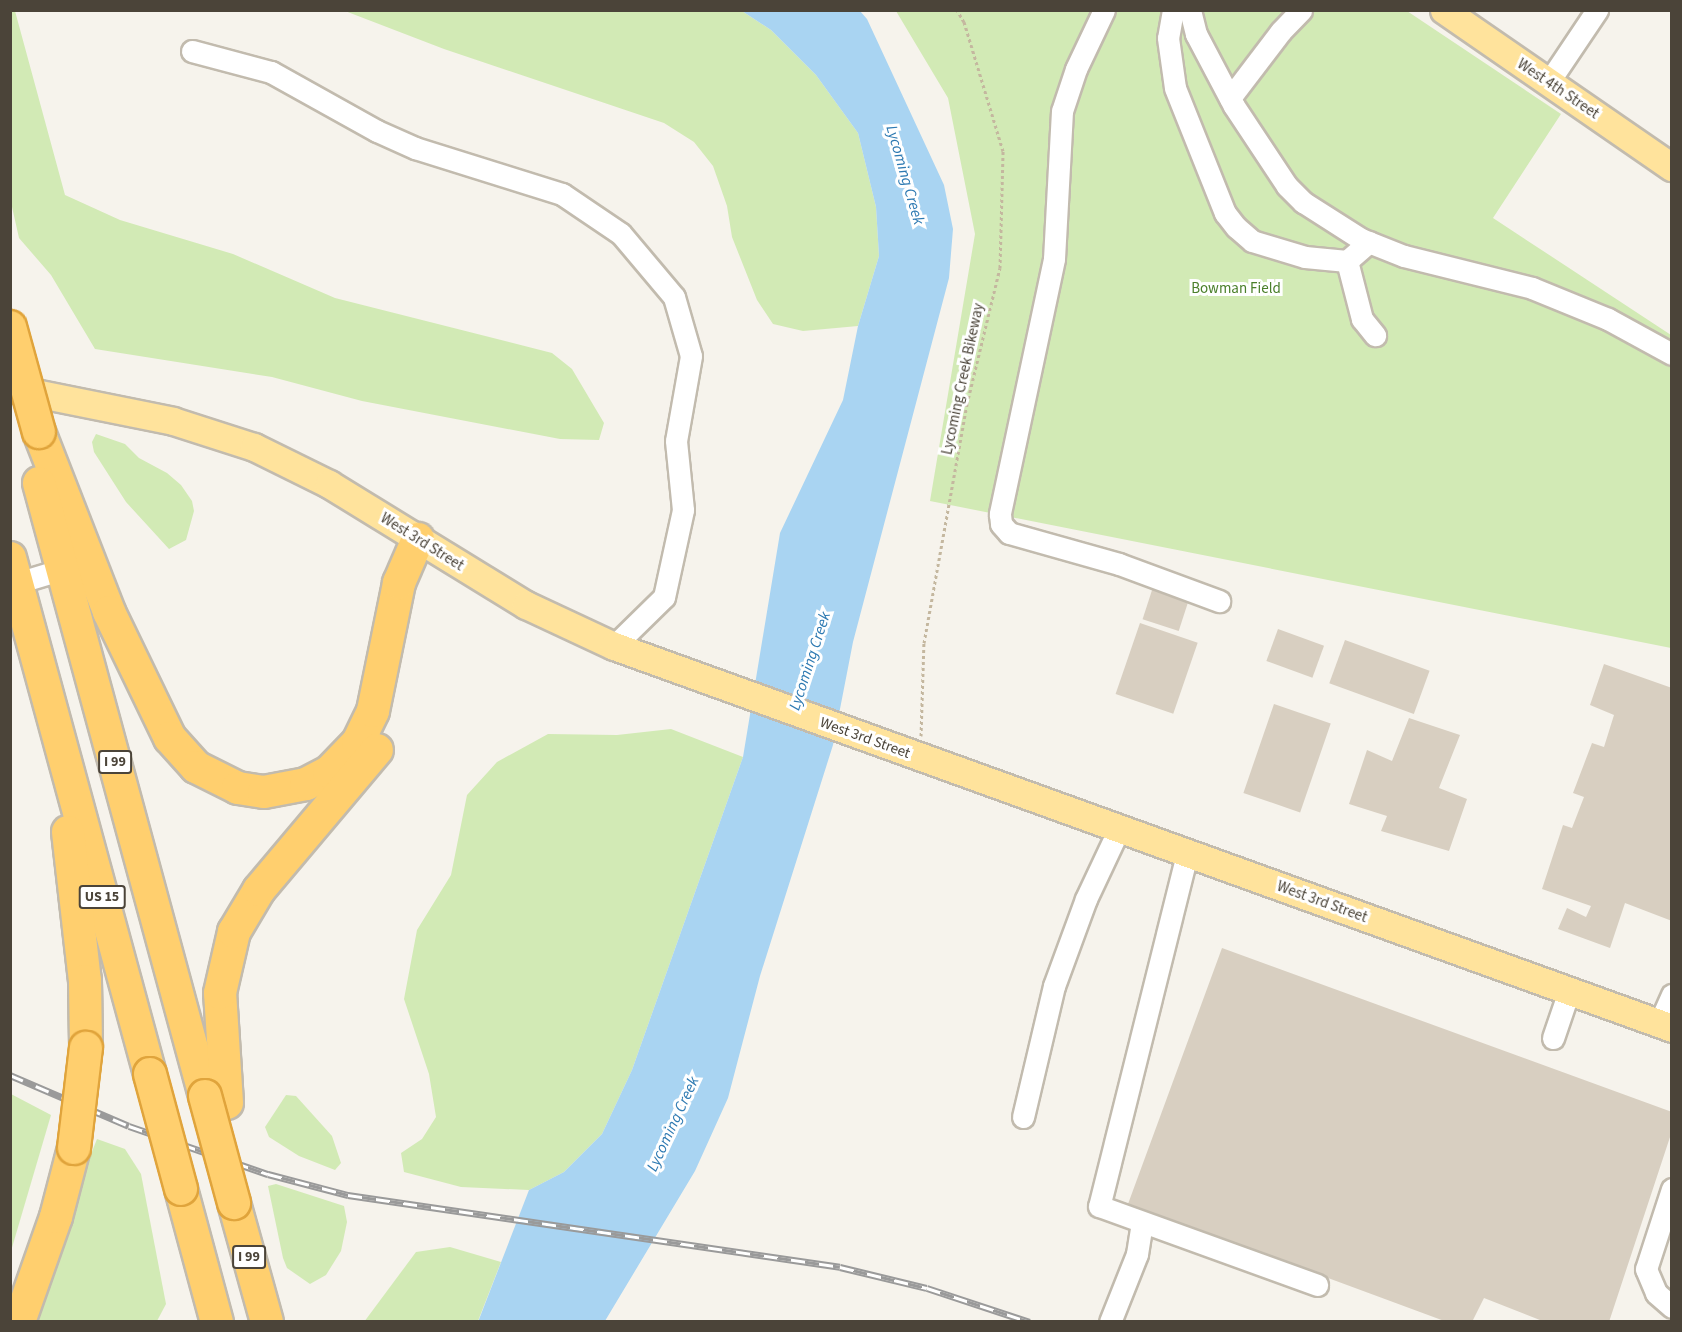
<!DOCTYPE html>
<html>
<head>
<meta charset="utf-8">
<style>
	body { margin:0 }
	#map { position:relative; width:1682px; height:1332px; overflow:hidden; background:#f6f3ec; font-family:"Source Sans 3",sans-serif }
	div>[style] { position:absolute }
	.green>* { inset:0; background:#d2eab5 }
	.water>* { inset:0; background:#a9d4f2 }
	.building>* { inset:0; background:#d8cfc1; transform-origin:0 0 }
	.path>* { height:3px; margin-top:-1.5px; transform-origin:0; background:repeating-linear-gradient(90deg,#c4b79f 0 3px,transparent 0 6px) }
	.roads { filter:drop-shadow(2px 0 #c2bbae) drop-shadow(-2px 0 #c2bbae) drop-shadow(0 2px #c2bbae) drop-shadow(0 -2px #c2bbae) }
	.minor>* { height:21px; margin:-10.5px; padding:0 10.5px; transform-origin:10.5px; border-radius:10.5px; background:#fff }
	.major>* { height:27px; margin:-13.5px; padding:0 13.5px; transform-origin:13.5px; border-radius:13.5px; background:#ffe39c }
	.highway>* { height:32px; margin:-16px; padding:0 16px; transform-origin:16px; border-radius:16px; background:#ffcf6e }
	.rail>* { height:7px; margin-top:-3.5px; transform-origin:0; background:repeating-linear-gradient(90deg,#fff 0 14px,#9a9a9a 0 28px); box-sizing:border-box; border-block:2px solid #9a9a9a }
	.bridges { filter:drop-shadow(2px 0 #e0a43c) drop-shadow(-2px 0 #e0a43c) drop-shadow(0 2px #e0a43c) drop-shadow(0 -2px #e0a43c) }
	.highway-bridge>* { height:32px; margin:-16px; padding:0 16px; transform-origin:16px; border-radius:16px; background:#ffcf6e }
	span { translate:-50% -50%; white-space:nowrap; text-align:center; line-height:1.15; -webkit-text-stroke:6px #fff; paint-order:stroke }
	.shield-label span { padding:2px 4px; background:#fff; border:2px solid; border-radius:4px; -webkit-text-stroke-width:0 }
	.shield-label { font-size:14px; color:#4b4439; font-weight:700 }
	.street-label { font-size:15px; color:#4b4439 }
	.park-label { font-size:15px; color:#4a7f2a }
	.water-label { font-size:16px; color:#2e7ab2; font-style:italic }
	.frame { position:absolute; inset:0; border:12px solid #4b4439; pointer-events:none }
</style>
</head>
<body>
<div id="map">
	<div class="green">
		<div style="clip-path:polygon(10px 11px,15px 11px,65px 195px,120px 220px,233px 254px,335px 298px,552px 353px,572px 369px,604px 423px,599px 440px,560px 439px,362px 401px,272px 377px,95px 349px,51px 275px,19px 238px,10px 198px)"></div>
		<div style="clip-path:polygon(345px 11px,742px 11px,771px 30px,816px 75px,858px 133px,876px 207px,879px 256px,858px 326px,803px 331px,773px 324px,757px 300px,732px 237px,727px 206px,713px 166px,694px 142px,664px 123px,444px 49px)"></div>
		<div style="clip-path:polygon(896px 11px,1407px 11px,1561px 114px,1493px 218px,1671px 335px,1671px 648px,930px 501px,975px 234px,948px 98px)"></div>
		<div style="clip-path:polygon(96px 434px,125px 444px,139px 458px,167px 473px,181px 485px,192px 501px,194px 511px,186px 540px,169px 549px,126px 502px,94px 452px,92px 442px)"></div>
		<div style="clip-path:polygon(671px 729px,743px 757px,632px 1070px,602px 1134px,564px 1172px,529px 1190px,461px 1187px,404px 1172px,401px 1153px,422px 1139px,436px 1117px,429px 1074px,404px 999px,417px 930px,451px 875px,467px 795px,497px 762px,548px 734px,617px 735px)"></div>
		<div style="clip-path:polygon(11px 1094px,51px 1115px,11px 1251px,10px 1094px)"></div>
		<div style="clip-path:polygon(286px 1095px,296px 1096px,332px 1136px,341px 1163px,335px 1170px,299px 1156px,269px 1137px,265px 1127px)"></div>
		<div style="clip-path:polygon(97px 1139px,125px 1149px,141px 1174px,166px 1304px,157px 1321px,38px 1322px,76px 1192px)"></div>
		<div style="clip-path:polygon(276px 1184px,344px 1206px,347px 1222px,341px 1251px,326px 1275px,310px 1284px,287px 1268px,283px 1258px,268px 1186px)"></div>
		<div style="clip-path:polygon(450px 1247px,501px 1262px,478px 1321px,364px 1322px,416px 1252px)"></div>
	</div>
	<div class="water">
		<div style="clip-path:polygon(742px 11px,860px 11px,867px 19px,944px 185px,953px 229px,949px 278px,853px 642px,833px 745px,760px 976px,728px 1098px,695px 1171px,605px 1321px,478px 1322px,529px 1190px,564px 1172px,602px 1134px,632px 1070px,743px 757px,780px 533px,843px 400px,858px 326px,879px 256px,876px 207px,858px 133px,816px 75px,771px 30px)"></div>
	</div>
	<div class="building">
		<div style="left:1154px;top:584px;width:38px;height:37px;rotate:18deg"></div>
		<div style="left:1140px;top:623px;width:61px;height:75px;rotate:19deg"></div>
		<div style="left:1278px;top:629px;width:49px;height:34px;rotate:20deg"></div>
		<div style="left:1345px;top:640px;width:90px;height:46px;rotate:20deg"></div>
		<div style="clip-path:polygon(1604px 664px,1672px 688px,1672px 921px,1625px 903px,1610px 948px,1558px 929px,1567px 908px,1586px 917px,1591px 906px,1542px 889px,1563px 825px,1572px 828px,1584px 797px,1573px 793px,1592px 743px,1604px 747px,1614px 715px,1590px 705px)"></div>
		<div style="left:1274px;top:704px;width:60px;height:94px;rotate:19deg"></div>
		<div style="clip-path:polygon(1409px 718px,1460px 735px,1439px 788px,1467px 799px,1449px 851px,1381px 831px,1387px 816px,1349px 804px,1367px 750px,1392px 761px)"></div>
		<div style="clip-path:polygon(1222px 948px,1672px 1112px,1672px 1131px,1609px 1322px,1545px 1322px,1484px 1298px,1472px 1322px,1447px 1322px,1128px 1204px)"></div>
	</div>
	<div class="path">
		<div style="left:921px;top:736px;width:93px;rotate:-88.2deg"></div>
		<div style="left:924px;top:643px;width:243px;rotate:-79.8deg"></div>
		<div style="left:967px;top:404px;width:140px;rotate:-76.4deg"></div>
		<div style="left:1000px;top:268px;width:117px;rotate:-88.5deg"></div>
		<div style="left:1003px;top:151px;width:135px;rotate:-106.8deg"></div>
		<div style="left:964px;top:22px;width:14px;rotate:-120deg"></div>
	</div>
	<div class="roads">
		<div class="minor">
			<div style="left:1104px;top:10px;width:65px;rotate:115.4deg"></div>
			<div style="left:1076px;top:69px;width:44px;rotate:108.4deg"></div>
			<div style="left:1062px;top:111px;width:148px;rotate:93.1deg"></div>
			<div style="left:1054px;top:259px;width:261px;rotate:102deg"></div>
			<div style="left:1000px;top:514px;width:10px;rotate:84deg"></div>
			<div style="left:1001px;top:524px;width:12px;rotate:48deg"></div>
			<div style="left:1009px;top:533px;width:114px;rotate:15.7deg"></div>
			<div style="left:1119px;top:564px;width:107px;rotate:20.3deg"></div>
			<div style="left:1173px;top:10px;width:28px;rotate:100deg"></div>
			<div style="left:1168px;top:38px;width:50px;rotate:82deg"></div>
			<div style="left:1175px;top:88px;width:135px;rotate:68.2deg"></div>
			<div style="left:1225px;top:213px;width:18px;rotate:52deg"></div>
			<div style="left:1236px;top:227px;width:21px;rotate:41deg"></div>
			<div style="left:1252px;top:241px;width:55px;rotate:16.8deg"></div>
			<div style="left:1305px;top:257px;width:42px;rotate:5.4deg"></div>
			<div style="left:1347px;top:261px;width:29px;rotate:-41deg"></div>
			<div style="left:1190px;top:10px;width:25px;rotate:76deg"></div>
			<div style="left:1196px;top:34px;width:81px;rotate:62.2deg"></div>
			<div style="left:1234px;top:106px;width:96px;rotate:56.5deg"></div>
			<div style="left:1287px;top:186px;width:23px;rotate:45deg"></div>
			<div style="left:1303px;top:202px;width:69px;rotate:32.5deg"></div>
			<div style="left:1361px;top:239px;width:46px;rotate:21.6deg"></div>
			<div style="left:1404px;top:256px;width:132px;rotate:14deg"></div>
			<div style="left:1532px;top:288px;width:82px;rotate:22.2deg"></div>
			<div style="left:1608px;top:319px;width:73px;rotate:28.7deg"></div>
			<div style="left:192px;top:51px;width:82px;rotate:14.9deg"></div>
			<div style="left:271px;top:72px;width:121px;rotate:29.1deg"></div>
			<div style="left:377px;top:131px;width:42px;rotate:24.1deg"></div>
			<div style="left:415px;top:148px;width:154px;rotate:17.4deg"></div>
			<div style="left:562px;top:194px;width:71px;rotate:34.1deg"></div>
			<div style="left:621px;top:234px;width:82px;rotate:49.9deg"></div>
			<div style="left:674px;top:297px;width:61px;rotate:73.9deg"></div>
			<div style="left:691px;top:356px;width:86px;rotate:100deg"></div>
			<div style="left:676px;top:441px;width:69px;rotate:84.2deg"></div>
			<div style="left:683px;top:510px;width:89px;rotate:102.3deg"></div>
			<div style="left:664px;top:597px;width:70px;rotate:135.6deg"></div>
			<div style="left:1548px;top:83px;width:88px;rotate:-56.1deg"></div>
			<div style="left:1230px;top:98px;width:84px;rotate:-52.7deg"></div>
			<div style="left:1281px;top:31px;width:29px;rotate:-46deg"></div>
			<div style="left:1347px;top:261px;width:60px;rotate:75.5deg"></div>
			<div style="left:1362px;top:319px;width:21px;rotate:51deg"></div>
			<div style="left:17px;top:583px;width:48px;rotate:-16.9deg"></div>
			<div style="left:1187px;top:854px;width:363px;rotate:104deg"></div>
			<div style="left:1099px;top:1206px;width:232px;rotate:19.9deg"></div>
			<div style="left:1659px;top:1024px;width:32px;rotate:-66deg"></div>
			<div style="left:1553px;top:1038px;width:50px;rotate:-71.2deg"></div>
			<div style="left:1023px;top:1117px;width:135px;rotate:-76.7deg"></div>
			<div style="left:1054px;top:986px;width:93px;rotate:-69.8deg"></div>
			<div style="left:1086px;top:899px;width:77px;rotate:-64.8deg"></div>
			<div style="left:1672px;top:1189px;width:84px;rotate:108deg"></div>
			<div style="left:1646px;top:1269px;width:26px;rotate:67deg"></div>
			<div style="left:1656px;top:1293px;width:21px;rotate:41deg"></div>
			<div style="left:1110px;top:1322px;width:73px;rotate:-68.3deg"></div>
			<div style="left:1137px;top:1254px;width:32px;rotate:-81deg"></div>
		</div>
		<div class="major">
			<div style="left:1444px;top:10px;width:277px;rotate:34.6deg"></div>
			<div style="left:10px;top:388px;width:166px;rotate:11.4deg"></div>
			<div style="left:173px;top:421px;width:85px;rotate:17.8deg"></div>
			<div style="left:254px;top:447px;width:84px;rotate:26.3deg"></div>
			<div style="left:329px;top:484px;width:231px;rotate:31.6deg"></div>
			<div style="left:526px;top:605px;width:97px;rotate:25deg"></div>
			<div style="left:614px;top:646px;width:1125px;rotate:19.85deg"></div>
		</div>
		<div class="highway">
			<div style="left:39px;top:432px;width:193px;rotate:68.7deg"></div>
			<div style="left:109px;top:612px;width:140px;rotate:64.2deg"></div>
			<div style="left:170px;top:738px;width:39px;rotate:48deg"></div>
			<div style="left:196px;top:767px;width:47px;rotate:26.6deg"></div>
			<div style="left:238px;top:788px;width:26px;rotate:9deg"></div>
			<div style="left:264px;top:792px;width:43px;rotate:-10.8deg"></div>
			<div style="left:306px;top:784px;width:26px;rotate:-28deg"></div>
			<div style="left:329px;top:772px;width:42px;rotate:-46deg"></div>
			<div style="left:358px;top:742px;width:34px;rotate:-64deg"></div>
			<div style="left:373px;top:711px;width:131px;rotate:-78.5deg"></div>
			<div style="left:399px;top:583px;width:48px;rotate:-66.6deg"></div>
			<div style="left:39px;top:483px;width:635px;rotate:74.85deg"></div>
			<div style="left:10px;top:558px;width:535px;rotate:74.82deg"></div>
			<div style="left:68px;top:832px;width:150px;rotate:83.5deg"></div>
			<div style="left:85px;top:981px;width:67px;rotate:89.1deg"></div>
			<div style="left:227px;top:1103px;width:110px;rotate:-93.6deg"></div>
			<div style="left:220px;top:993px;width:63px;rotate:-77.1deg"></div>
			<div style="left:234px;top:932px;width:49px;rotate:-59.2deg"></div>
			<div style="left:259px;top:890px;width:183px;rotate:-49.9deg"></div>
			<div style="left:181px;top:1189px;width:138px;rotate:74.9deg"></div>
			<div style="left:234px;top:1203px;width:123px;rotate:74.5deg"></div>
			<div style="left:19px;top:1322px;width:111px;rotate:-70.6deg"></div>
			<div style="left:56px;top:1217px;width:71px;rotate:-75.4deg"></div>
		</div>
	</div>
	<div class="rail">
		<div style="left:10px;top:1075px;width:129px;rotate:23.2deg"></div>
		<div style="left:129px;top:1126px;width:147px;rotate:19.1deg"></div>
		<div style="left:268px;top:1174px;width:83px;rotate:14.7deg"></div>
		<div style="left:348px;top:1195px;width:497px;rotate:8.3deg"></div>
		<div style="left:840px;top:1267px;width:89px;rotate:13.6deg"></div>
		<div style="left:927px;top:1288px;width:108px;rotate:18.3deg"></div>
	</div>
	<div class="bridges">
		<div class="highway-bridge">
			<div style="left:10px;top:327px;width:109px;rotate:74.6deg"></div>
			<div style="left:150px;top:1074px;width:119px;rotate:74.9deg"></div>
			<div style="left:205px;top:1096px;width:111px;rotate:74.8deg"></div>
			<div style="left:74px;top:1148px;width:101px;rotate:-83.2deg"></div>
		</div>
	</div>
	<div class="shield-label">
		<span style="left:115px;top:762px">I 99</span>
		<span style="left:102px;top:897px">US 15</span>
		<span style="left:249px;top:1257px">I 99</span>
	</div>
	<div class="street-label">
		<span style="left:1558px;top:89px;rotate:34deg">West 4th Street</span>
		<span style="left:963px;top:379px;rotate:-78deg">Lycoming Creek Bikeway</span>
		<span style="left:422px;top:542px;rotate:32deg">West 3rd Street</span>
		<span style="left:865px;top:738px;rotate:20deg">West 3rd Street</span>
		<span style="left:1322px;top:902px;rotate:20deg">West 3rd Street</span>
	</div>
	<div class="park-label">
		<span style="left:1236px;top:289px">Bowman Field</span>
	</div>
	<div class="water-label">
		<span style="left:905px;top:175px;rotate:74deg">Lycoming Creek</span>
		<span style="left:810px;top:661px;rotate:-72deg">Lycoming Creek</span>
		<span style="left:673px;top:1124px;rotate:-65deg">Lycoming Creek</span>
	</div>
	<div class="frame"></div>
</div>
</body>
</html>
